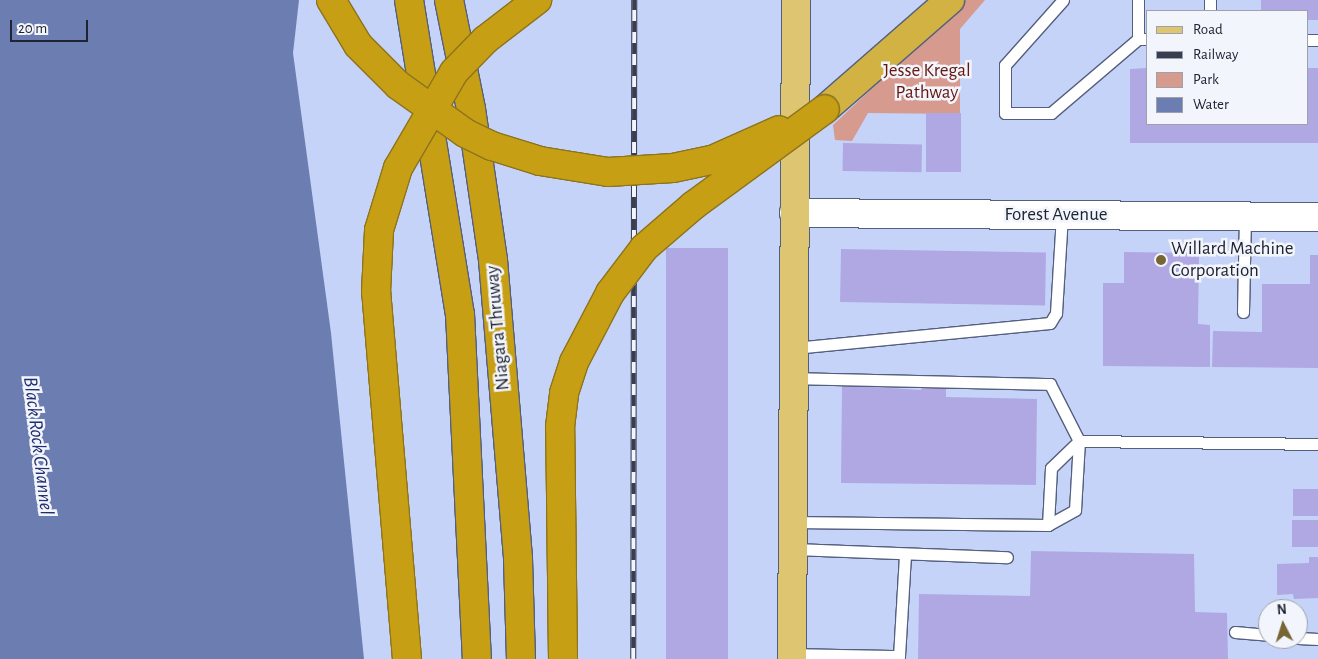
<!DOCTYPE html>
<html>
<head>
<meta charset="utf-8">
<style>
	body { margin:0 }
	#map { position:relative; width:1318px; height:659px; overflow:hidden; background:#c6d3f8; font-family:"Alegreya Sans",sans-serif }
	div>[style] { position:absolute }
	.green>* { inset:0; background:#d69a8f }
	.water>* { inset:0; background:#6c7db2 }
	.building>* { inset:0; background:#b0a8e3; transform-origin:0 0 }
	.roads { filter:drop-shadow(1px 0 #545f7e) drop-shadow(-1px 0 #545f7e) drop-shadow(0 1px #545f7e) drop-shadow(0 -1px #545f7e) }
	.service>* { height:11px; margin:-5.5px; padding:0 5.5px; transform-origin:5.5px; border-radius:5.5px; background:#fff }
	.tertiary>* { height:28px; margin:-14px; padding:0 14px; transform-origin:14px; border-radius:14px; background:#fff }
	.primary>* { height:28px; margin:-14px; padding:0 14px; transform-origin:14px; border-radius:14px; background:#ddc572 }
	.trunk>* { height:28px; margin:-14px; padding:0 14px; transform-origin:14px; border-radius:14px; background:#d2b243 }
	.motorway>* { height:28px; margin:-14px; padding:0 14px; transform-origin:14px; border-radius:14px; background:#c69f14 }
	.rail>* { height:5.5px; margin-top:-2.75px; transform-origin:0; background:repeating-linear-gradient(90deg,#f2f5fc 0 11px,#383e4f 0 22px); box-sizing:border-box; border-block:1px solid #383e4f }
	.bridges { filter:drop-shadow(1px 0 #8c741e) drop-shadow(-1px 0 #8c741e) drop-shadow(0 1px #8c741e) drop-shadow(0 -1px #8c741e) }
	.motorway-bridge>* { height:28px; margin:-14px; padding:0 14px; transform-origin:14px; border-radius:14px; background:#c69f14 }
	.dots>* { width:14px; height:14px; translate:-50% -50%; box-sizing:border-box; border:2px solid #f2f5fc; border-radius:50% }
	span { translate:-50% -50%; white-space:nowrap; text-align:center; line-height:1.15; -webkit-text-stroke:5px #f2f5fc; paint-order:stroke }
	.park-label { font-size:19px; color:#65160d }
	.street-label { font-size:19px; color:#202432 }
	.poi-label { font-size:19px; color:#202432 }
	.left { translate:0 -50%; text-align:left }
	.water-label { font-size:20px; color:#202d6e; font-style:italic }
	.legend { position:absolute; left:1146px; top:10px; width:162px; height:115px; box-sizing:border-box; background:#f2f5fc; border:1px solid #9ea1ab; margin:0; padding:6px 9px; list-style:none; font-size:15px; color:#202432 }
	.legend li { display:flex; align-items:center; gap:10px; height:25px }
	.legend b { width:25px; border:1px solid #9ea1ab }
	.north { position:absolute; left:1258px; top:599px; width:50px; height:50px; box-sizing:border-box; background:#f2f5fc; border:1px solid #9ea1ab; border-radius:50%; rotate:355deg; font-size:14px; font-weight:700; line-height:20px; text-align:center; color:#202432 }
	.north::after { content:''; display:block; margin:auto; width:18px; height:22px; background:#776634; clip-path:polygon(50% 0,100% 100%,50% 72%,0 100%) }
	.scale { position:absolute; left:10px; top:20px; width:78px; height:22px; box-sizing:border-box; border:2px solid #202432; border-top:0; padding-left:6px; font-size:15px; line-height:18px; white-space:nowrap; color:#202432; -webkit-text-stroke:4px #f2f5fc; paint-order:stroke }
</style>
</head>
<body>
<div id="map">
	<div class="green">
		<div style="clip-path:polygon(966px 0,985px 0,960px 29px,960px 114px,868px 113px,852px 141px,835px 140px,833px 125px)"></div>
	</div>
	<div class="water">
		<div style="clip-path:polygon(0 0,299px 0,293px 53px,331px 333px,364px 659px,0 659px)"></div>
	</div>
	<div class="building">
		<div style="clip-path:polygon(1261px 0,1318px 0,1318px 20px,1307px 20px,1307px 11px,1261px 11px)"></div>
		<div style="clip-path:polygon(1147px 68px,1147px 124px,1307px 124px,1307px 68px,1318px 68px,1318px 143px,1130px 143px,1130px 69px)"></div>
		<div style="left:926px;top:113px;width:35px;height:59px"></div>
		<div style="left:843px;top:143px;width:79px;height:28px;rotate:1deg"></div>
		<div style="left:666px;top:248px;width:62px;height:411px"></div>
		<div style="left:841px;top:249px;width:205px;height:53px;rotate:1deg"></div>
		<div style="clip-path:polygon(1124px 252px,1199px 253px,1198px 324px,1210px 325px,1210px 367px,1103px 366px,1103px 283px,1124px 283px)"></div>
		<div style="clip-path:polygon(1310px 255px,1318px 255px,1318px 368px,1212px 367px,1213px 331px,1262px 332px,1262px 284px,1310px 284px)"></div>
		<div style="clip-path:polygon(842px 385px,921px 390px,922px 385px,946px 385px,946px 397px,1037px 399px,1036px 485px,841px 483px)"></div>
		<div style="left:1293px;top:489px;width:25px;height:27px"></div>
		<div style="left:1292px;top:520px;width:26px;height:27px"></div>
		<div style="clip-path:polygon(1031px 551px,1194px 554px,1195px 612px,1227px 613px,1228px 659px,918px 659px,919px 594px,1030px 596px)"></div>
		<div style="clip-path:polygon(1309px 557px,1318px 557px,1318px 598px,1294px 599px,1293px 594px,1277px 595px,1277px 564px,1309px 563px)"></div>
	</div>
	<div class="roads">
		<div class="service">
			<div style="left:1063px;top:0;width:87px;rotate:131.7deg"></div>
			<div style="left:1005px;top:65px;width:48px;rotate:90deg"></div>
			<div style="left:1005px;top:113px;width:46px"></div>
			<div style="left:1051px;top:113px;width:114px;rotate:-40.4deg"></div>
			<div style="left:1138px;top:39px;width:9px"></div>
			<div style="left:1138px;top:0;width:39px;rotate:90deg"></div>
			<div style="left:1210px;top:11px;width:11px;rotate:-90deg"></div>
			<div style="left:1307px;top:40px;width:11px"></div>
			<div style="left:1243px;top:312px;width:96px;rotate:-88.8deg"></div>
			<div style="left:794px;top:348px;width:257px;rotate:-5.6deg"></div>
			<div style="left:1050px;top:323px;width:12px;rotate:-59deg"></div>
			<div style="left:1056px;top:313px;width:98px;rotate:-86.5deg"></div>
			<div style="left:793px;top:522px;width:255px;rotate:0.7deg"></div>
			<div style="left:1048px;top:525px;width:31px;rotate:-29deg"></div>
			<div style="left:1075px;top:510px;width:69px;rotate:-86.7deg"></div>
			<div style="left:1079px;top:441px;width:64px;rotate:-117deg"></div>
			<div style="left:1050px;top:384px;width:256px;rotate:-178.7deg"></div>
			<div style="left:1048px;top:525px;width:57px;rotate:-87deg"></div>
			<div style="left:1051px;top:468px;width:39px;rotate:-44deg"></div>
			<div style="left:1079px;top:441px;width:239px;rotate:0.7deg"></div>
			<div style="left:794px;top:549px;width:213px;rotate:2.2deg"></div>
			<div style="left:1235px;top:632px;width:33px;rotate:5deg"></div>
			<div style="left:1298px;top:638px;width:20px;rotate:3deg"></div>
			<div style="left:793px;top:654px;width:106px;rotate:1.1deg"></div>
			<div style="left:899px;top:656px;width:102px;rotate:-86.6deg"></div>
		</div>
		<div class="tertiary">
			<div style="left:794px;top:213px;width:524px;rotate:0.44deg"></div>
		</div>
		<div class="primary">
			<div style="left:792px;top:659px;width:659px;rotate:-89.65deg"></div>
		</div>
		<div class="trunk">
			<div style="left:825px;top:109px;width:166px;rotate:-41.1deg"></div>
		</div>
		<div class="motorway">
			<div style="left:409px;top:0;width:318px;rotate:80.8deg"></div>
			<div style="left:460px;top:314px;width:345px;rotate:87.2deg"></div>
			<div style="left:449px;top:0;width:111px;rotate:78.6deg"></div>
			<div style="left:471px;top:109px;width:153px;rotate:81.7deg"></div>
			<div style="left:493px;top:260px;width:300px;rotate:85.2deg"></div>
			<div style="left:518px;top:559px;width:100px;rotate:88.3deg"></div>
		</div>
	</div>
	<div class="rail">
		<div style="left:633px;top:659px;width:659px;rotate:-89.91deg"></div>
	</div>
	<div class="bridges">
		<div class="motorway-bridge">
			<div style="left:331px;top:0;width:52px;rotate:59deg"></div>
			<div style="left:358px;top:45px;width:57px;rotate:45deg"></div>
			<div style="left:398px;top:85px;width:82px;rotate:35.6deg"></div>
			<div style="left:465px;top:133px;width:30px;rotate:26deg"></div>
			<div style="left:492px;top:146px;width:50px;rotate:17.4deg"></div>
			<div style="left:540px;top:161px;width:69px;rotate:9.2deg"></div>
			<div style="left:608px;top:172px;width:65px;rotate:-3.5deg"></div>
			<div style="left:673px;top:168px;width:40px;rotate:-12deg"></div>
			<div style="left:712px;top:160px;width:73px;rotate:-24.1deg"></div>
			<div style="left:407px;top:659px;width:368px;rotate:-94.8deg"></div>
			<div style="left:376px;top:292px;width:62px;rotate:-87.2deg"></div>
			<div style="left:379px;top:230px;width:65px;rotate:-73deg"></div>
			<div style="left:398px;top:168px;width:111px;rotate:-59.7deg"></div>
			<div style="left:454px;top:72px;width:45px;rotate:-45.9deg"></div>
			<div style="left:485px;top:40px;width:66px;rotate:-37.6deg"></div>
			<div style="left:563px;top:659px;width:232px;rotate:-90.7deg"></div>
			<div style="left:560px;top:427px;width:34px;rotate:-83deg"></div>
			<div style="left:564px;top:393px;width:33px;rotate:-72deg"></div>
			<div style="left:574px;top:362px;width:78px;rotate:-62.4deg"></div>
			<div style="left:610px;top:293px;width:56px;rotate:-52.9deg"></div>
			<div style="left:644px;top:248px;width:66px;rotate:-40.7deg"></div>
			<div style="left:694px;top:205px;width:162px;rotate:-36.2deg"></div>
		</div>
	</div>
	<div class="dots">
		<div style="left:1161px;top:260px;background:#776634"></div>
	</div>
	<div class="park-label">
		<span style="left:927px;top:82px">Jesse Kregal<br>Pathway</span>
	</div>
	<div class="street-label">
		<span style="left:1056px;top:215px">Forest Avenue</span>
		<span style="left:498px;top:328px;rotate:-95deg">Niagara Thruway</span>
	</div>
	<div class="poi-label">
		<span class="left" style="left:1171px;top:260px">Willard Machine<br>Corporation</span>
	</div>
	<div class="water-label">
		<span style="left:38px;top:446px;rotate:83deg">Black Rock Channel</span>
	</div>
	<ul class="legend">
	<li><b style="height:6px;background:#ddc572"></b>Road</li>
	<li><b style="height:6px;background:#383e4f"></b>Railway</li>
	<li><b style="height:14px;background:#d69a8f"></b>Park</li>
	<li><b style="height:14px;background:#6c7db2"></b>Water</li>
	</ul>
	<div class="north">N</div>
	<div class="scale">20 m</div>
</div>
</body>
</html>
